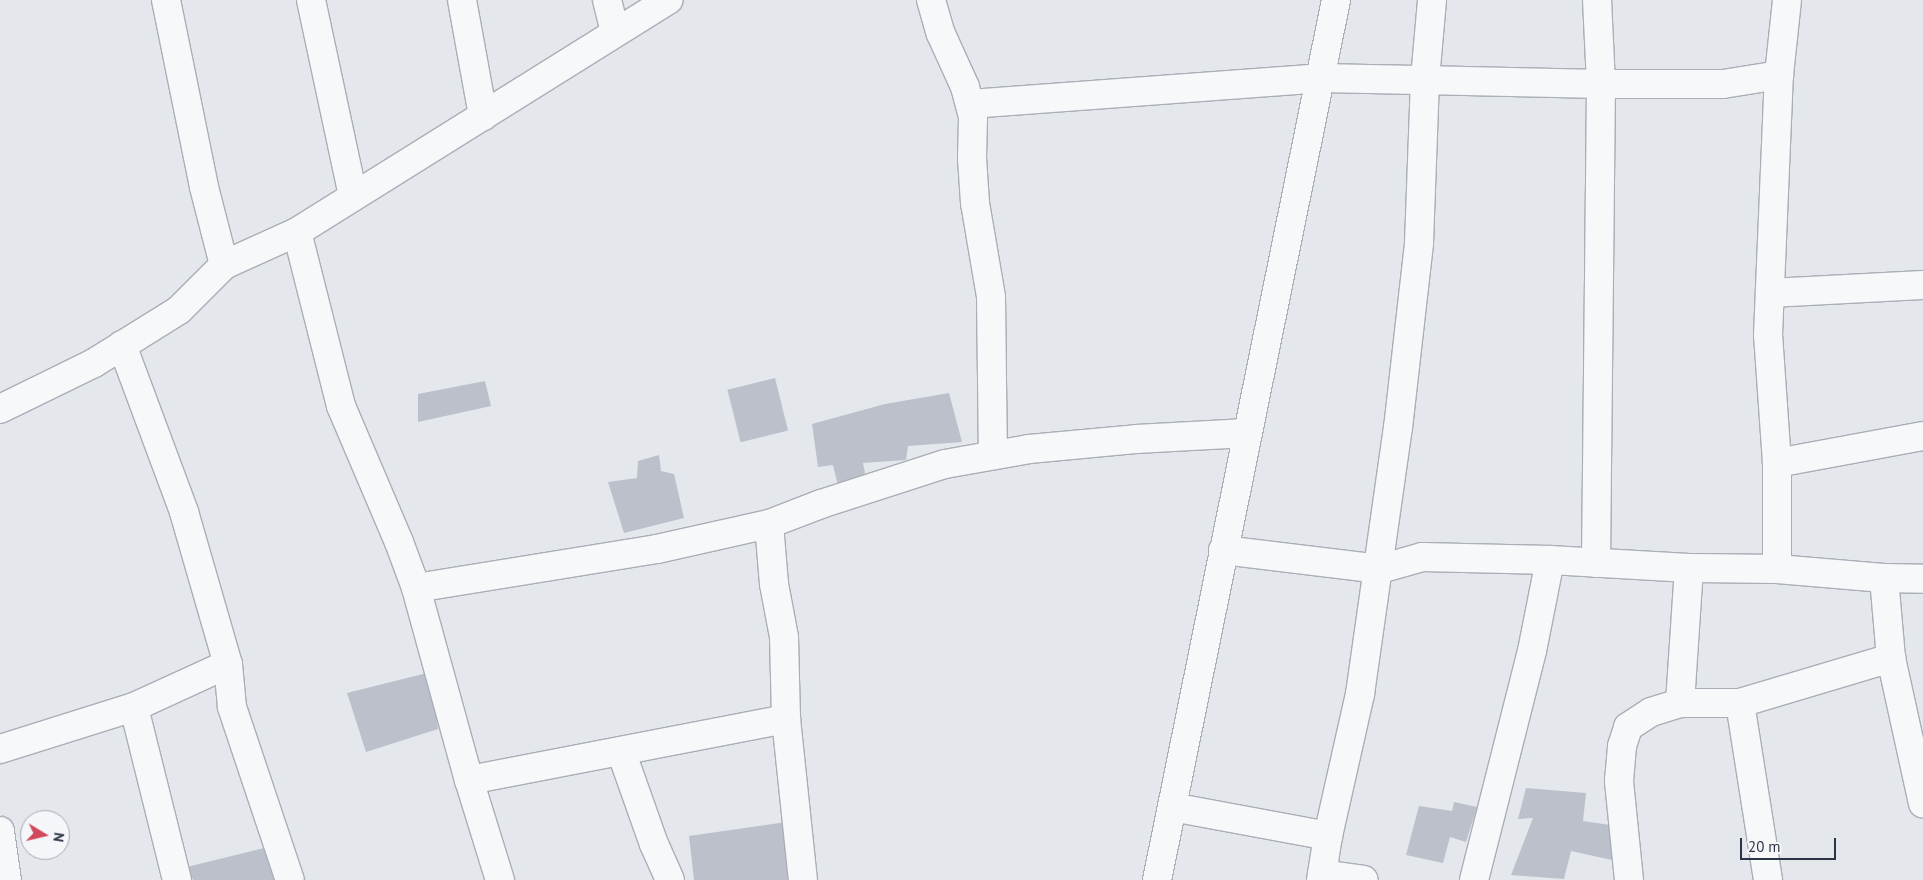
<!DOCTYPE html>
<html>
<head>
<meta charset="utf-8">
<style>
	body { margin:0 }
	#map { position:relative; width:1923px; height:880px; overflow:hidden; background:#e4e7ec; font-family:"PT Sans",sans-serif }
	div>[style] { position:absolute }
	.building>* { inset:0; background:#bbc0ca; transform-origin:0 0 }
	.roads { filter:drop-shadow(1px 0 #a9aeb7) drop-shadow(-1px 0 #a9aeb7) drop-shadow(0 1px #a9aeb7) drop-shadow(0 -1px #a9aeb7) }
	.minor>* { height:28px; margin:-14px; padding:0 14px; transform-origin:14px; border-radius:14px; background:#f7f8fa }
	.tertiary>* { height:28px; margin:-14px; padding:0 14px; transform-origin:14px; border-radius:14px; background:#f7f8fa }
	span { translate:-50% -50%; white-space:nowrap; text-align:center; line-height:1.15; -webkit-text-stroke:4px #f4f6f9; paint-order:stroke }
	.north { position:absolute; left:20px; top:810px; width:50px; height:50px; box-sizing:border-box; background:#f4f6f9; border:1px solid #a4a8b1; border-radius:50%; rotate:99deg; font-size:14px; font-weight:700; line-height:20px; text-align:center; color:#2b3445 }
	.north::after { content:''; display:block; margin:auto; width:18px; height:22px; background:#d1495b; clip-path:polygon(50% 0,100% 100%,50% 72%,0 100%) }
	.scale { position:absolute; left:1740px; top:838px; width:96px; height:22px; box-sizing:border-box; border:2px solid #2b3445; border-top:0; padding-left:6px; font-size:15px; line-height:18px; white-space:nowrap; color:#2b3445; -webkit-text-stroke:4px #f4f6f9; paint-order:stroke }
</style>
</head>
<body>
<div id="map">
	<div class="building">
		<div style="left:775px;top:378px;width:54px;height:49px;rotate:76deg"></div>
		<div style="clip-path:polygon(485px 381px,491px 406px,418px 422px,418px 394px)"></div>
		<div style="clip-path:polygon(949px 393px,962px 442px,908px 446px,906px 460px,863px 463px,865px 473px,840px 494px,833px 465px,818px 467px,812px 424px,885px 404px)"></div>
		<div style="clip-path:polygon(659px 455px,661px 471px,674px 474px,684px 518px,624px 533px,608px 482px,637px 478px,638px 461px)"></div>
		<div style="clip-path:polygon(431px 672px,438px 729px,366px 752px,347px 693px)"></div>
		<div style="clip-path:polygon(1526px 788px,1586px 793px,1583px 821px,1617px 826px,1621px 862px,1571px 851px,1564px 879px,1511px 875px,1533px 818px,1518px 819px)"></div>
		<div style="clip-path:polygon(1454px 802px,1477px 807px,1466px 842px,1450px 837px,1443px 863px,1406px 855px,1419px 806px,1452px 811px)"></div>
		<div style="clip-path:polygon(787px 822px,787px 880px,694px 880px,689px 836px)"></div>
		<div style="clip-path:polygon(268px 847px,279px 880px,193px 880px,187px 867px)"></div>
	</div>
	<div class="roads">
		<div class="minor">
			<div style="left:166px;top:0;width:191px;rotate:78.5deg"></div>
			<div style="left:204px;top:187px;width:81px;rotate:75.6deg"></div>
			<div style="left:311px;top:0;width:200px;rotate:77.9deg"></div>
			<div style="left:462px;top:0;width:118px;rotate:79.7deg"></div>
			<div style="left:607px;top:0;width:33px;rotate:76deg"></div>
			<div style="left:931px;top:0;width:35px;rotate:74deg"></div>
			<div style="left:941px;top:34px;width:58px;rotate:65.6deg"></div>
			<div style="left:965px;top:87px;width:31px;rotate:75deg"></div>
			<div style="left:973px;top:117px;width:41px;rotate:91.4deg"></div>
			<div style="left:972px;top:158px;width:45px;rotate:86.2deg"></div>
			<div style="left:975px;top:203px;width:95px;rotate:80.3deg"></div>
			<div style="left:991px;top:297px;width:158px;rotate:89.3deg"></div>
			<div style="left:970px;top:104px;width:351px;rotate:-4.2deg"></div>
			<div style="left:1320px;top:78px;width:281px;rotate:1.2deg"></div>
			<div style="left:1601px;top:84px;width:122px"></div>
			<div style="left:1723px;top:84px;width:57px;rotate:-9.1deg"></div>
			<div style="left:297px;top:232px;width:179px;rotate:75.8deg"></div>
			<div style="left:341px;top:406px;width:148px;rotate:66.9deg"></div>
			<div style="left:399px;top:542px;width:49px;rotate:69.7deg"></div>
			<div style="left:416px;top:588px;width:199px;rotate:74.6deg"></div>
			<div style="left:469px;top:780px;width:105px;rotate:72.8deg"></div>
			<div style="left:1770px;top:293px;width:153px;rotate:-3deg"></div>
			<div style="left:122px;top:345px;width:178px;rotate:69.6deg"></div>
			<div style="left:184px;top:512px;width:158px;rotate:73.9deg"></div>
			<div style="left:228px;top:664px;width:43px;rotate:84.7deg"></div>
			<div style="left:232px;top:707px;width:182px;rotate:71.5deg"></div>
			<div style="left:0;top:409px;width:105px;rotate:-26.1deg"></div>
			<div style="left:94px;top:363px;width:100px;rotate:-31.9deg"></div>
			<div style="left:179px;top:310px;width:64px;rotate:-45deg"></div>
			<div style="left:224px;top:265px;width:80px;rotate:-24.3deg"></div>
			<div style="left:297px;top:232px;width:438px;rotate:-32deg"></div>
			<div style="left:1777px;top:463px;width:148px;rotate:-10.5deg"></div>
			<div style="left:1223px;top:550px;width:158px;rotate:6.9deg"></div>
			<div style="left:1380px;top:569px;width:44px;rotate:-15.9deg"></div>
			<div style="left:1422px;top:557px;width:128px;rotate:1.3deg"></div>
			<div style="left:1550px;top:560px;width:139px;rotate:3.3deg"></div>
			<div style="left:1689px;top:568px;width:88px;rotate:0.7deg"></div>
			<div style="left:1777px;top:569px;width:107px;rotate:4.8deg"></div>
			<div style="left:1884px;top:578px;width:39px;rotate:1deg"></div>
			<div style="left:1596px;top:563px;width:479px;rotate:-89.4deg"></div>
			<div style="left:1601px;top:84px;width:84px;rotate:-92.7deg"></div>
			<div style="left:1777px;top:569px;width:106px;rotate:-90deg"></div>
			<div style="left:1777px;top:463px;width:128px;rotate:-94deg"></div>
			<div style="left:1768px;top:335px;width:260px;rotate:-87.6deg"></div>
			<div style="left:1779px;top:75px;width:75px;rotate:-83.9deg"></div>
			<div style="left:1884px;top:578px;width:80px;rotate:85deg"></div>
			<div style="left:1891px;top:658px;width:149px;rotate:77.6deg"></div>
			<div style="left:416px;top:588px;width:244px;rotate:-9.2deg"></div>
			<div style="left:657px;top:549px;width:115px;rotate:-12.6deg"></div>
			<div style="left:769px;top:524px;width:56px;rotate:-21deg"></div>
			<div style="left:821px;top:504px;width:130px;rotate:-17.9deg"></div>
			<div style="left:945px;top:464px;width:85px;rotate:-10.1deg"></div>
			<div style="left:1029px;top:449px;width:107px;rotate:-5.3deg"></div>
			<div style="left:1136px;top:439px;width:111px;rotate:-3.1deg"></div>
			<div style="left:1680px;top:703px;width:135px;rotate:-86.2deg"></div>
			<div style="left:1740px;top:703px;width:179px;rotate:81deg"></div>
			<div style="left:786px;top:719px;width:162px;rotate:84deg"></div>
			<div style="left:0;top:749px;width:140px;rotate:-17.4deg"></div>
			<div style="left:621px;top:751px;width:99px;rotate:70.5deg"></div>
			<div style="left:654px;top:844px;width:39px;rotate:66deg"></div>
			<div style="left:469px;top:780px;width:323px;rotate:-10.9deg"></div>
			<div style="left:786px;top:719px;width:82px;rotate:-91.4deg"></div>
			<div style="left:784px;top:637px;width:54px;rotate:-100.7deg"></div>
			<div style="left:774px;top:584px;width:60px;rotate:-94.8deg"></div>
			<div style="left:1172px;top:807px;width:159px;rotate:10.5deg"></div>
			<div style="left:0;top:831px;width:49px;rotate:81.9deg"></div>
			<div style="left:1322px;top:874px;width:42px;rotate:8.1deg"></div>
			<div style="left:177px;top:880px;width:178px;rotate:-104deg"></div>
			<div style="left:134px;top:707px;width:103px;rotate:-24.6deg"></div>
			<div style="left:1321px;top:880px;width:45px;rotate:-81deg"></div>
			<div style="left:1328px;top:836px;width:146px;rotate:-77.3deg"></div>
			<div style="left:1360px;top:694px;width:269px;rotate:-81.9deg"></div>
			<div style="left:1398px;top:428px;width:186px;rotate:-83.5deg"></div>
			<div style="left:1419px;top:243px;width:164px;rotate:-87.9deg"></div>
			<div style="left:1425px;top:79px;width:79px;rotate:-84.9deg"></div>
			<div style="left:1474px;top:880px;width:236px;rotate:-75.8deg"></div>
			<div style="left:1532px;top:651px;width:93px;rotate:-78.8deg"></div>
			<div style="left:1629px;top:880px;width:100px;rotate:-95.8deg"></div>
			<div style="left:1619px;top:781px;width:35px;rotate:-85deg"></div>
			<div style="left:1622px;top:746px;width:20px;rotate:-72deg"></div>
			<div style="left:1628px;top:727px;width:27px;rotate:-33deg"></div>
			<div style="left:1651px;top:712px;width:30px;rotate:-17deg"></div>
			<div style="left:1680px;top:703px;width:60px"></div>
			<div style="left:1740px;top:703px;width:158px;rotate:-16.6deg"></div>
		</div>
		<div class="tertiary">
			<div style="left:1157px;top:880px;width:898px;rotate:-78.5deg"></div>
		</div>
	</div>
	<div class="north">N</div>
	<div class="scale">20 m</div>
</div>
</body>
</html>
